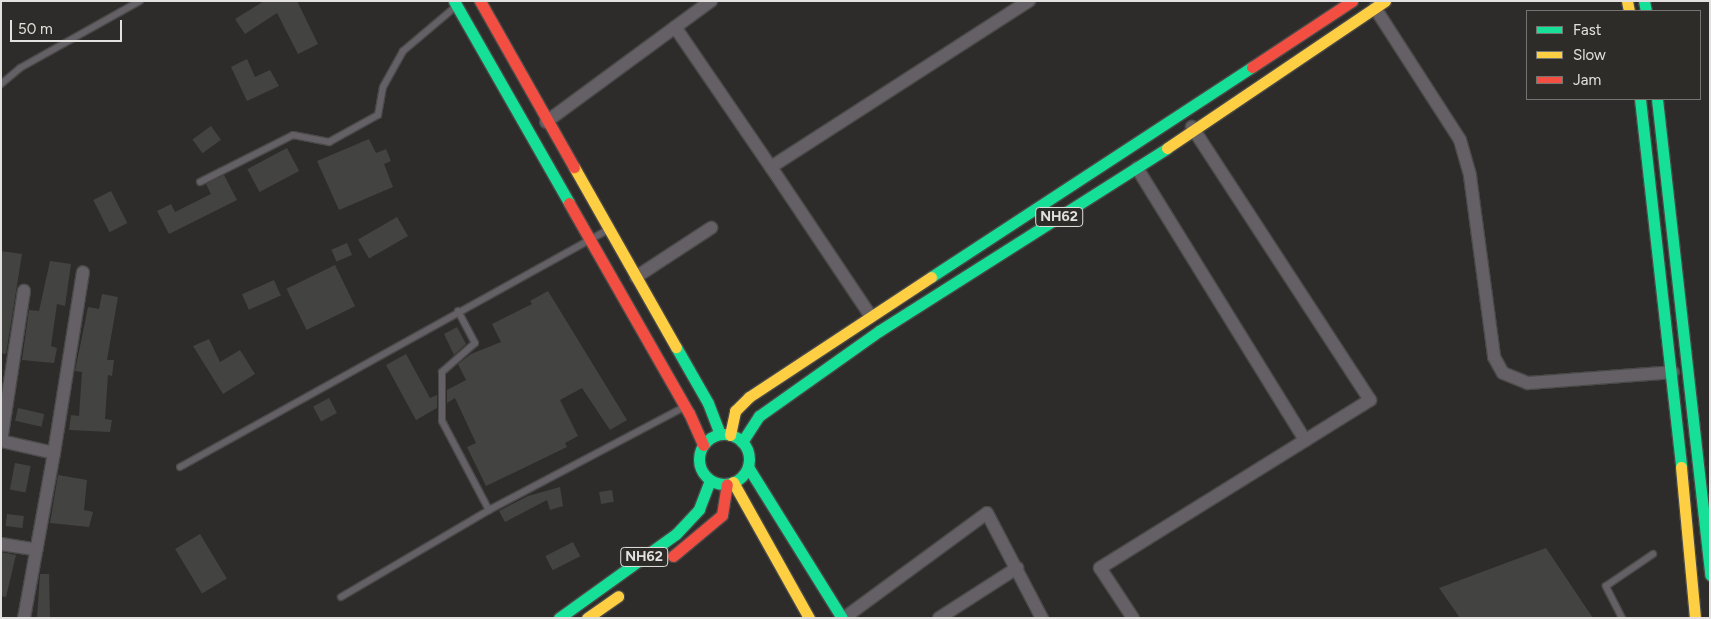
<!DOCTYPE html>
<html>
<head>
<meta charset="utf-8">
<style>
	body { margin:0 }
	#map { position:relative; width:1711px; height:619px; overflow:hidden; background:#2d2c2a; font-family:Figtree,sans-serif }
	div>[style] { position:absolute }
	.building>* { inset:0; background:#434341; transform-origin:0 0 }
	.roads { filter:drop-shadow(1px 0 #494948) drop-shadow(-1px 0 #494948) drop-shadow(0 1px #494948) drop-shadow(0 -1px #494948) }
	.lane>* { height:6px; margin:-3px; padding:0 3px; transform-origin:3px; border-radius:3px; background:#646066 }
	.street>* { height:12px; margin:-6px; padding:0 6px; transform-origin:6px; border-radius:6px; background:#646066 }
	.fast>* { height:11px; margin:-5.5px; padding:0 5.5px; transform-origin:5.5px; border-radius:5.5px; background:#16e098 }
	.fast>.ring { margin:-5.5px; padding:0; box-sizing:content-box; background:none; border:11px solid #16e098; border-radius:50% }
	.slow>* { height:11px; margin:-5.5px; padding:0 5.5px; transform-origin:5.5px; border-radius:5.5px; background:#ffcf43 }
	.jam>* { height:11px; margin:-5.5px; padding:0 5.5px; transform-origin:5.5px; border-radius:5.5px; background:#f24e42 }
	span { translate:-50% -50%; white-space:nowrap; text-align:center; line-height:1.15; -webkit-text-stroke:5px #2e2c29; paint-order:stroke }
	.shield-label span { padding:1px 4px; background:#2e2c29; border:1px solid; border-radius:4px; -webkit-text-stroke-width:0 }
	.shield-label { font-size:14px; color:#e3e1df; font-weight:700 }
	.frame { position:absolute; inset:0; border:2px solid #e3e1df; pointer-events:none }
	.legend { position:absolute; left:1526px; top:10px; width:175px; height:90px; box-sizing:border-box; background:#2e2c29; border:1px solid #767472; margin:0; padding:6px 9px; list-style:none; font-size:15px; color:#e3e1df }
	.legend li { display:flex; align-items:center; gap:10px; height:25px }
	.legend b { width:25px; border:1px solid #767472 }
	.scale { position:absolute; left:10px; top:20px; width:112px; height:22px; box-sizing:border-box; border:2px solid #e3e1df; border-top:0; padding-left:6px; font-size:15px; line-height:18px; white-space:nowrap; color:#e3e1df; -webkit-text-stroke:4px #2e2c29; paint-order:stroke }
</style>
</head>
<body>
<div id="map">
	<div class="building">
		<div style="clip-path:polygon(264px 1px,297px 1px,318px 44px,298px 54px,277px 13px,245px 34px,235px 19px)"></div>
		<div style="clip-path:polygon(247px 59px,255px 77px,270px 70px,279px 86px,247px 101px,231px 67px)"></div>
		<div style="left:211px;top:126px;width:17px;height:23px;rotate:54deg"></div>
		<div style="clip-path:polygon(369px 139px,376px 153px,386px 149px,391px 161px,384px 164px,393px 187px,339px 210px,317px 161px)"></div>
		<div style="left:287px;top:148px;width:26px;height:45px;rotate:62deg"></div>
		<div style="clip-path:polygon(224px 175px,237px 200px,169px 234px,157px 211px,171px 204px,175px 212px,211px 194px,206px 184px)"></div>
		<div style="left:111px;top:191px;width:36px;height:20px;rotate:63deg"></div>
		<div style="left:397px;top:217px;width:22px;height:45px;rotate:60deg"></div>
		<div style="left:347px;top:243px;width:13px;height:17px;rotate:67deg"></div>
		<div style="clip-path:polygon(1px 251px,22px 254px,6px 354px,1px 353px)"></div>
		<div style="clip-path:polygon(50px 261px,71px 264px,65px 306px,57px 304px,51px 346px,57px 348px,54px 363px,22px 360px,29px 310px,39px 311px)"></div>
		<div style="left:335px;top:265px;width:46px;height:54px;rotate:64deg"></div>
		<div style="left:274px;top:280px;width:17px;height:35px;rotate:66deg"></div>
		<div style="clip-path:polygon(548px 291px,627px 420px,610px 430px,582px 388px,560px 400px,578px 436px,565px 443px,567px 447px,486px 486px,467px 447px,476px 443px,455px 398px,447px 403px,447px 390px,466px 380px,458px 364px,471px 354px,501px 342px,492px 324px,532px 304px,530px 301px)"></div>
		<div style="clip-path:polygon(102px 294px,118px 297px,107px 360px,114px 360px,112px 376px,108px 375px,105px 419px,112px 420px,110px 432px,69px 430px,71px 415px,79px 416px,82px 372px,75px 371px,88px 307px,99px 309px)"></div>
		<div style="clip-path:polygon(457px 327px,466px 344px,454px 355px,444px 334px)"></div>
		<div style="clip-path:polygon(209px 339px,220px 362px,240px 350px,255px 374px,223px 394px,193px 346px)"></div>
		<div style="clip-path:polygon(406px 354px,430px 398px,437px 395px,437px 408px,416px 420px,386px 365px)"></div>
		<div style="left:329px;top:398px;width:17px;height:18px;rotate:62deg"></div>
		<div style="left:18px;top:408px;width:27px;height:13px;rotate:13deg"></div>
		<div style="left:15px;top:463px;width:16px;height:27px;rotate:11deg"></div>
		<div style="clip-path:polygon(58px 475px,87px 480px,84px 510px,93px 512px,89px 527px,50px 523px)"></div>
		<div style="clip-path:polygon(560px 487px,563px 506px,550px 510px,547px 500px,505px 522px,499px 511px,528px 496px)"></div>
		<div style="left:612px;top:490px;width:12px;height:13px;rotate:81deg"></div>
		<div style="left:7px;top:514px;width:17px;height:12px;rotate:7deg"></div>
		<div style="left:200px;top:534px;width:52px;height:29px;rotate:59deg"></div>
		<div style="left:573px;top:542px;width:16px;height:31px;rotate:63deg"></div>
		<div style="clip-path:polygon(1546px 548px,1593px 618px,1460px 618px,1439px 588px)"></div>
		<div style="clip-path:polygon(1px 552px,16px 555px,6px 597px,1px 596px)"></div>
		<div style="clip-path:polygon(40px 574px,49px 574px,50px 618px,37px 618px)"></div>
	</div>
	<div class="roads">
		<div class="lane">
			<div style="left:1px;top:84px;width:25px;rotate:-40deg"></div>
			<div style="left:20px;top:68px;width:137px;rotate:-29.2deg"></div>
			<div style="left:200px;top:182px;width:104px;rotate:-26.8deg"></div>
			<div style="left:293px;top:135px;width:37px;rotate:11deg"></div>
			<div style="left:329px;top:142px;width:56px;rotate:-28.9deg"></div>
			<div style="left:378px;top:115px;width:28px;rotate:-80deg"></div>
			<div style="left:383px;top:87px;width:41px;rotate:-60.9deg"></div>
			<div style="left:403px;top:51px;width:68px;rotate:-40.2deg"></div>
			<div style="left:458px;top:311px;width:36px;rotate:62deg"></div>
			<div style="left:475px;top:343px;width:44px;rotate:138.7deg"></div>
			<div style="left:442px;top:372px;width:49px;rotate:90deg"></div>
			<div style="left:442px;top:421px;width:101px;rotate:62.2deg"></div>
			<div style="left:180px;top:467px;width:488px;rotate:-29deg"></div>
			<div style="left:341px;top:597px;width:172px;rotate:-30.4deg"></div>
			<div style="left:489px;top:510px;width:221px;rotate:-27.8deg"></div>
			<div style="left:1622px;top:618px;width:36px;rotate:-117deg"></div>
			<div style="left:1606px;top:586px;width:57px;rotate:-34.2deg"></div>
		</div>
		<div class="street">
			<div style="left:1375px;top:8px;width:157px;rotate:57.2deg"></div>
			<div style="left:1460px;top:140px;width:37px;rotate:74deg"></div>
			<div style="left:1470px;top:176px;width:183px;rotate:82.4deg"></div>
			<div style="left:1494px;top:357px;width:18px;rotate:61deg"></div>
			<div style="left:1503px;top:373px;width:27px;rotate:22deg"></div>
			<div style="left:1528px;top:383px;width:145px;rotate:-4.3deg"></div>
			<div style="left:675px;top:27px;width:170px;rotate:55.6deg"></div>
			<div style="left:546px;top:122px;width:205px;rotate:-36.3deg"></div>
			<div style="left:1137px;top:168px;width:320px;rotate:58.3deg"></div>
			<div style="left:636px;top:277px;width:90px;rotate:-33.2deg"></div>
			<div style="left:870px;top:315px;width:178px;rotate:-123.8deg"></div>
			<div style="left:771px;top:167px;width:307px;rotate:-32.8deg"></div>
			<div style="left:1px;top:441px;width:54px;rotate:12.8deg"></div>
			<div style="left:54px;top:453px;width:168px;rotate:100.3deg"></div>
			<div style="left:1px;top:441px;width:152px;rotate:-81.3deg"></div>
			<div style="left:54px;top:453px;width:183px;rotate:-80.9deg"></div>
			<div style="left:1px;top:544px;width:36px;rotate:9deg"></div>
			<div style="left:844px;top:618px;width:177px;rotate:-36.3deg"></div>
			<div style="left:987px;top:513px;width:119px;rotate:62.4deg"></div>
			<div style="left:939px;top:618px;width:93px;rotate:-32.7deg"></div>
			<div style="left:1133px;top:618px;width:60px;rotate:-123.4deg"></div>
			<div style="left:1100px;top:568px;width:318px;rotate:-31.9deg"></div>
			<div style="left:1370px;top:400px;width:326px;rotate:-123.1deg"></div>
		</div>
		<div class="fast">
			<div style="left:454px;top:1px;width:232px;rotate:60.3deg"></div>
			<div style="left:1644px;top:1px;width:10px;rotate:79deg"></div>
			<div style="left:1640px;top:99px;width:370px;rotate:83.6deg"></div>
			<div style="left:1657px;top:99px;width:479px;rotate:83.6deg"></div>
			<div style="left:931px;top:277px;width:384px;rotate:-33.2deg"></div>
			<div style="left:676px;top:347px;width:64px;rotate:60.3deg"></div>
			<div style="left:708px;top:403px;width:33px;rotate:69deg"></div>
			<div class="ring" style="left:699px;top:434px;width:39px;height:39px"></div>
			<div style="left:742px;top:442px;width:31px;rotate:-57deg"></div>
			<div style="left:759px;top:416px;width:147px;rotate:-35.3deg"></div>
			<div style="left:879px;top:331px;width:341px;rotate:-32.4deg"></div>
			<div style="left:748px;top:467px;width:178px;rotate:58.1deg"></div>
			<div style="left:559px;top:618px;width:144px;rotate:-35.7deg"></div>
			<div style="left:676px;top:534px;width:34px;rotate:-47deg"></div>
			<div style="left:699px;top:509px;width:31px;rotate:-69deg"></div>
		</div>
		<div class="slow">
			<div style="left:1627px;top:1px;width:10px;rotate:79deg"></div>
			<div style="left:1167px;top:148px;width:263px;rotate:-34deg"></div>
			<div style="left:574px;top:167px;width:207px;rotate:60.5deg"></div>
			<div style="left:730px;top:435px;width:25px;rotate:-78deg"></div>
			<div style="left:735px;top:411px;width:20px;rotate:-45deg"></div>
			<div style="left:749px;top:397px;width:218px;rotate:-33.4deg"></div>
			<div style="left:1681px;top:467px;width:152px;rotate:84.7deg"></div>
			<div style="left:733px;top:482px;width:156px;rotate:60.8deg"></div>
			<div style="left:587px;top:618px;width:38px;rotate:-35deg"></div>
		</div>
		<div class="jam">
			<div style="left:480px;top:1px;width:191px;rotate:60.5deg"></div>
			<div style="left:1252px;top:67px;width:120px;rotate:-33.4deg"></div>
			<div style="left:569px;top:203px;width:242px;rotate:60.3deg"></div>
			<div style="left:689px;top:413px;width:35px;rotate:66deg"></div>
			<div style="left:673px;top:556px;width:64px;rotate:-39.9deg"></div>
			<div style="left:722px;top:515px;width:31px;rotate:-81deg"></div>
		</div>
	</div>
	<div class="shield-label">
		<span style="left:1059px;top:217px">NH62</span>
		<span style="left:644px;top:557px">NH62</span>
	</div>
	<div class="frame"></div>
	<ul class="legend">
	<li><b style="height:6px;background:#16e098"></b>Fast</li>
	<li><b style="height:6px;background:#ffcf43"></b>Slow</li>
	<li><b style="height:6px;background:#f24e42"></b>Jam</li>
	</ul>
	<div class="scale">50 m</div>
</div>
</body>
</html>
